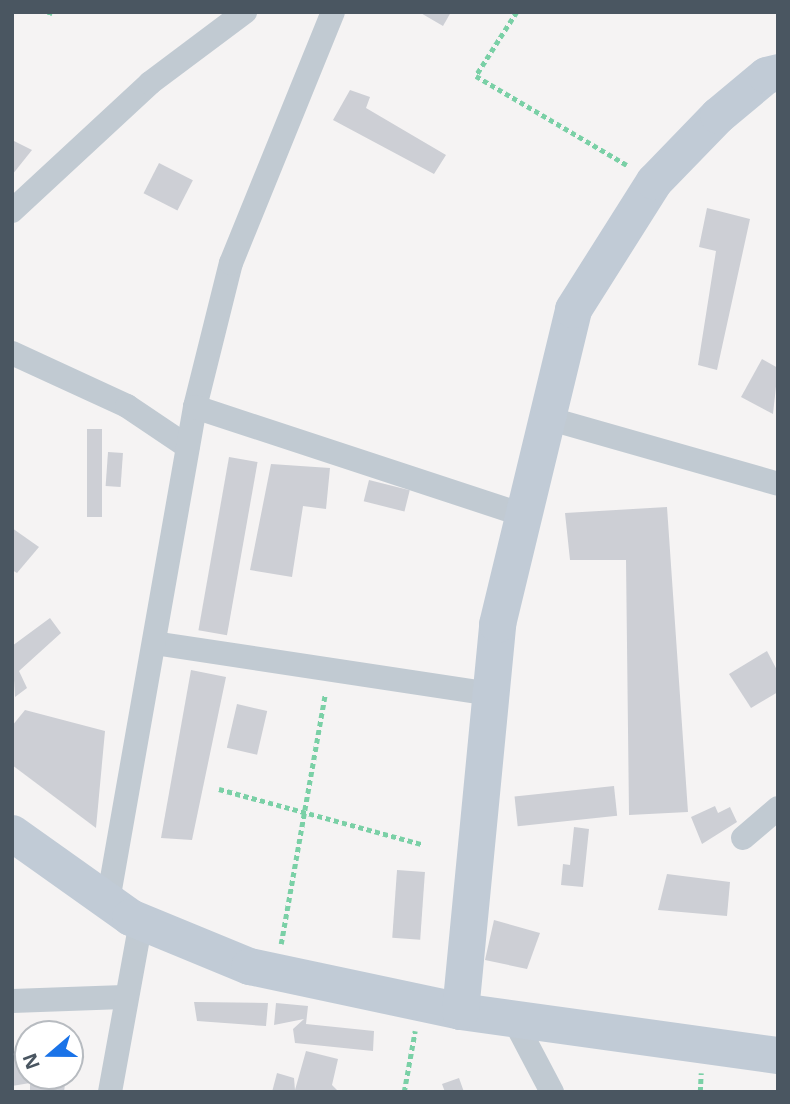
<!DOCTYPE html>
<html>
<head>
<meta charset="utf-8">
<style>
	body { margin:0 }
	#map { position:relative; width:790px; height:1104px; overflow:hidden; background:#f5f3f3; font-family:"Open Sans",sans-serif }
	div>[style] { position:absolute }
	.building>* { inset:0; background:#cdcfd5; transform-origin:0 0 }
	.path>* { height:4.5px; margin-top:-2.25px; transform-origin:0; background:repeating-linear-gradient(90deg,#7ad0a6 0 5px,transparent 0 8.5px) }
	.street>* { height:24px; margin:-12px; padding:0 12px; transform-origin:12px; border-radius:12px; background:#c1cad2 }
	.secondary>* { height:37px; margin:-18.5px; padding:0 18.5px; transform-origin:18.5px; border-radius:18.5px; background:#c1cbd6 }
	span { translate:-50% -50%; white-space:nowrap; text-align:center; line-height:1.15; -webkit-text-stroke:5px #fff; paint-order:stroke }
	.frame { position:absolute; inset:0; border:14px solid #4a5661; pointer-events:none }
	.north { position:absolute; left:14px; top:1020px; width:70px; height:70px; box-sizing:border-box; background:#fff; border:2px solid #b7bbc0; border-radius:50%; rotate:250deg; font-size:19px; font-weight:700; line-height:28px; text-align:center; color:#4a5661 }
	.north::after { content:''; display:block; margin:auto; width:24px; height:32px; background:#1a73e8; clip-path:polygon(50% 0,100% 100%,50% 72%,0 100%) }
</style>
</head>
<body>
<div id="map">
	<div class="building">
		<div style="clip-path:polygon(419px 12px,451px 12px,443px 26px)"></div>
		<div style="clip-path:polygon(350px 90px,370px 97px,366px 108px,446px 155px,434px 174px,333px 120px)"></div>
		<div style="clip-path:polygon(12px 140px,32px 150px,12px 175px)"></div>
		<div style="left:159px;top:163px;width:38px;height:34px;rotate:27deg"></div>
		<div style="clip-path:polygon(707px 208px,750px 219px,717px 370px,698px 365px,716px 251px,699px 247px)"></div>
		<div style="clip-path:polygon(762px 359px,778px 368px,773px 414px,741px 397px)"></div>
		<div style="left:87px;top:429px;width:15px;height:88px"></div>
		<div style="left:108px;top:452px;width:15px;height:34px;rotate:4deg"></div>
		<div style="left:229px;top:457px;width:29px;height:176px;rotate:10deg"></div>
		<div style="clip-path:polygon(271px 464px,330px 468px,326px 509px,303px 506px,292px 577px,250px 570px)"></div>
		<div style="left:369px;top:480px;width:42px;height:22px;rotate:14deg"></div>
		<div style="clip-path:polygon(667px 507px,688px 812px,629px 815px,626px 560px,570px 560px,565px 513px)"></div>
		<div style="clip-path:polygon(12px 528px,39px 547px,17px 573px,12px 570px)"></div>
		<div style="clip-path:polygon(50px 618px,61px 633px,19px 671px,27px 688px,15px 697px,12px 646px)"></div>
		<div style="clip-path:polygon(767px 651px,778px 672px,778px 692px,751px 708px,729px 674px)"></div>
		<div style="clip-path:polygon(191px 670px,226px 677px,192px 840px,161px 838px)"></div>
		<div style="left:237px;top:704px;width:31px;height:45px;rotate:13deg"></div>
		<div style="clip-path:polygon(25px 710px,105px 731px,96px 828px,12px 765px,12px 726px)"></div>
		<div style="left:614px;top:786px;width:30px;height:100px;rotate:84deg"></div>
		<div style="clip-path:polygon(715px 806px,718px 813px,730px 807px,737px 822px,702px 844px,691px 817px)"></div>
		<div style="clip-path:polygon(574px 827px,589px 829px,583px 887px,561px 885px,563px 864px,570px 865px)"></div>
		<div style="left:397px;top:870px;width:28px;height:68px;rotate:4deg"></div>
		<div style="clip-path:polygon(667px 874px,730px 882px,727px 916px,658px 910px)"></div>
		<div style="clip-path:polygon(494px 920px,540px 933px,527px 969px,485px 960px)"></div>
		<div style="clip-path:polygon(194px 1002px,268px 1003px,266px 1026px,197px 1021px)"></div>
		<div style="clip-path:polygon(276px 1003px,308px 1006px,306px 1024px,374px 1031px,373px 1051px,295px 1043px,293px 1029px,304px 1019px,274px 1025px)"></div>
		<div style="clip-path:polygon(12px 1051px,26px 1052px,30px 1083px,32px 1076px,66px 1076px,64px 1092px,30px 1092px,30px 1083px,12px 1086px)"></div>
		<div style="clip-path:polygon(306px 1051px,338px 1059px,332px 1085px,339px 1092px,272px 1092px,277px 1073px,294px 1078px,295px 1090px)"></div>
		<div style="clip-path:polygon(459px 1078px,464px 1092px,445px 1092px,442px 1084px)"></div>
	</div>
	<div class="path">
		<div style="left:517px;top:12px;width:76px;rotate:122.6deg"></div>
		<div style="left:476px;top:76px;width:175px;rotate:30.5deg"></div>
		<div style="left:49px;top:15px;width:3px;rotate:-72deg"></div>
		<div style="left:219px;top:789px;width:210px;rotate:15.2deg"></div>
		<div style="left:281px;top:944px;width:254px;rotate:-80deg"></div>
		<div style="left:404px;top:1092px;width:62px;rotate:-79.8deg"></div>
		<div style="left:700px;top:1092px;width:19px;rotate:-87deg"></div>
	</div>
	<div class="street">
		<div style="left:12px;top:211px;width:188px;rotate:-42.8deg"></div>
		<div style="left:150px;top:83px;width:119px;rotate:-36.8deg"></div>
		<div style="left:12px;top:353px;width:127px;rotate:24.7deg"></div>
		<div style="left:127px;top:406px;width:73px;rotate:33.9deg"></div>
		<div style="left:195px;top:407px;width:148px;rotate:-76deg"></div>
		<div style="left:231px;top:263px;width:271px;rotate:-67.9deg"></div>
		<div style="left:547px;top:418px;width:240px;rotate:15.9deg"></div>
		<div style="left:154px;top:643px;width:340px;rotate:8.6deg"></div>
		<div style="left:743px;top:838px;width:46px;rotate:-40.6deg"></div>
		<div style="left:108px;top:901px;width:502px;rotate:-80.01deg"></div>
		<div style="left:195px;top:407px;width:345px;rotate:18.2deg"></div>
		<div style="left:12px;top:1001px;width:112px;rotate:-2deg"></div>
		<div style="left:513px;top:1018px;width:84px;rotate:62.2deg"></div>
		<div style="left:110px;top:1092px;width:174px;rotate:-79.7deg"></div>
	</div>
	<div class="secondary">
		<div style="left:12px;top:833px;width:145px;rotate:35.4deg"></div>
		<div style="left:130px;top:917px;width:129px;rotate:22.4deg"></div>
		<div style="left:249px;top:966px;width:216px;rotate:12deg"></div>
		<div style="left:460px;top:1011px;width:321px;rotate:7.9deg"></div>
		<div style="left:460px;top:1011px;width:389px;rotate:-84.5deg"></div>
		<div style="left:497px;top:624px;width:324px;rotate:-76.4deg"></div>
		<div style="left:573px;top:309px;width:151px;rotate:-57.7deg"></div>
		<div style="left:654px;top:181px;width:92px;rotate:-45.9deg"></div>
		<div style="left:718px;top:115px;width:62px;rotate:-39.8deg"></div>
		<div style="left:766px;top:75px;width:12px;rotate:-14deg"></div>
	</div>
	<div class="frame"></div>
	<div class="north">N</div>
</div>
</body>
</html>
